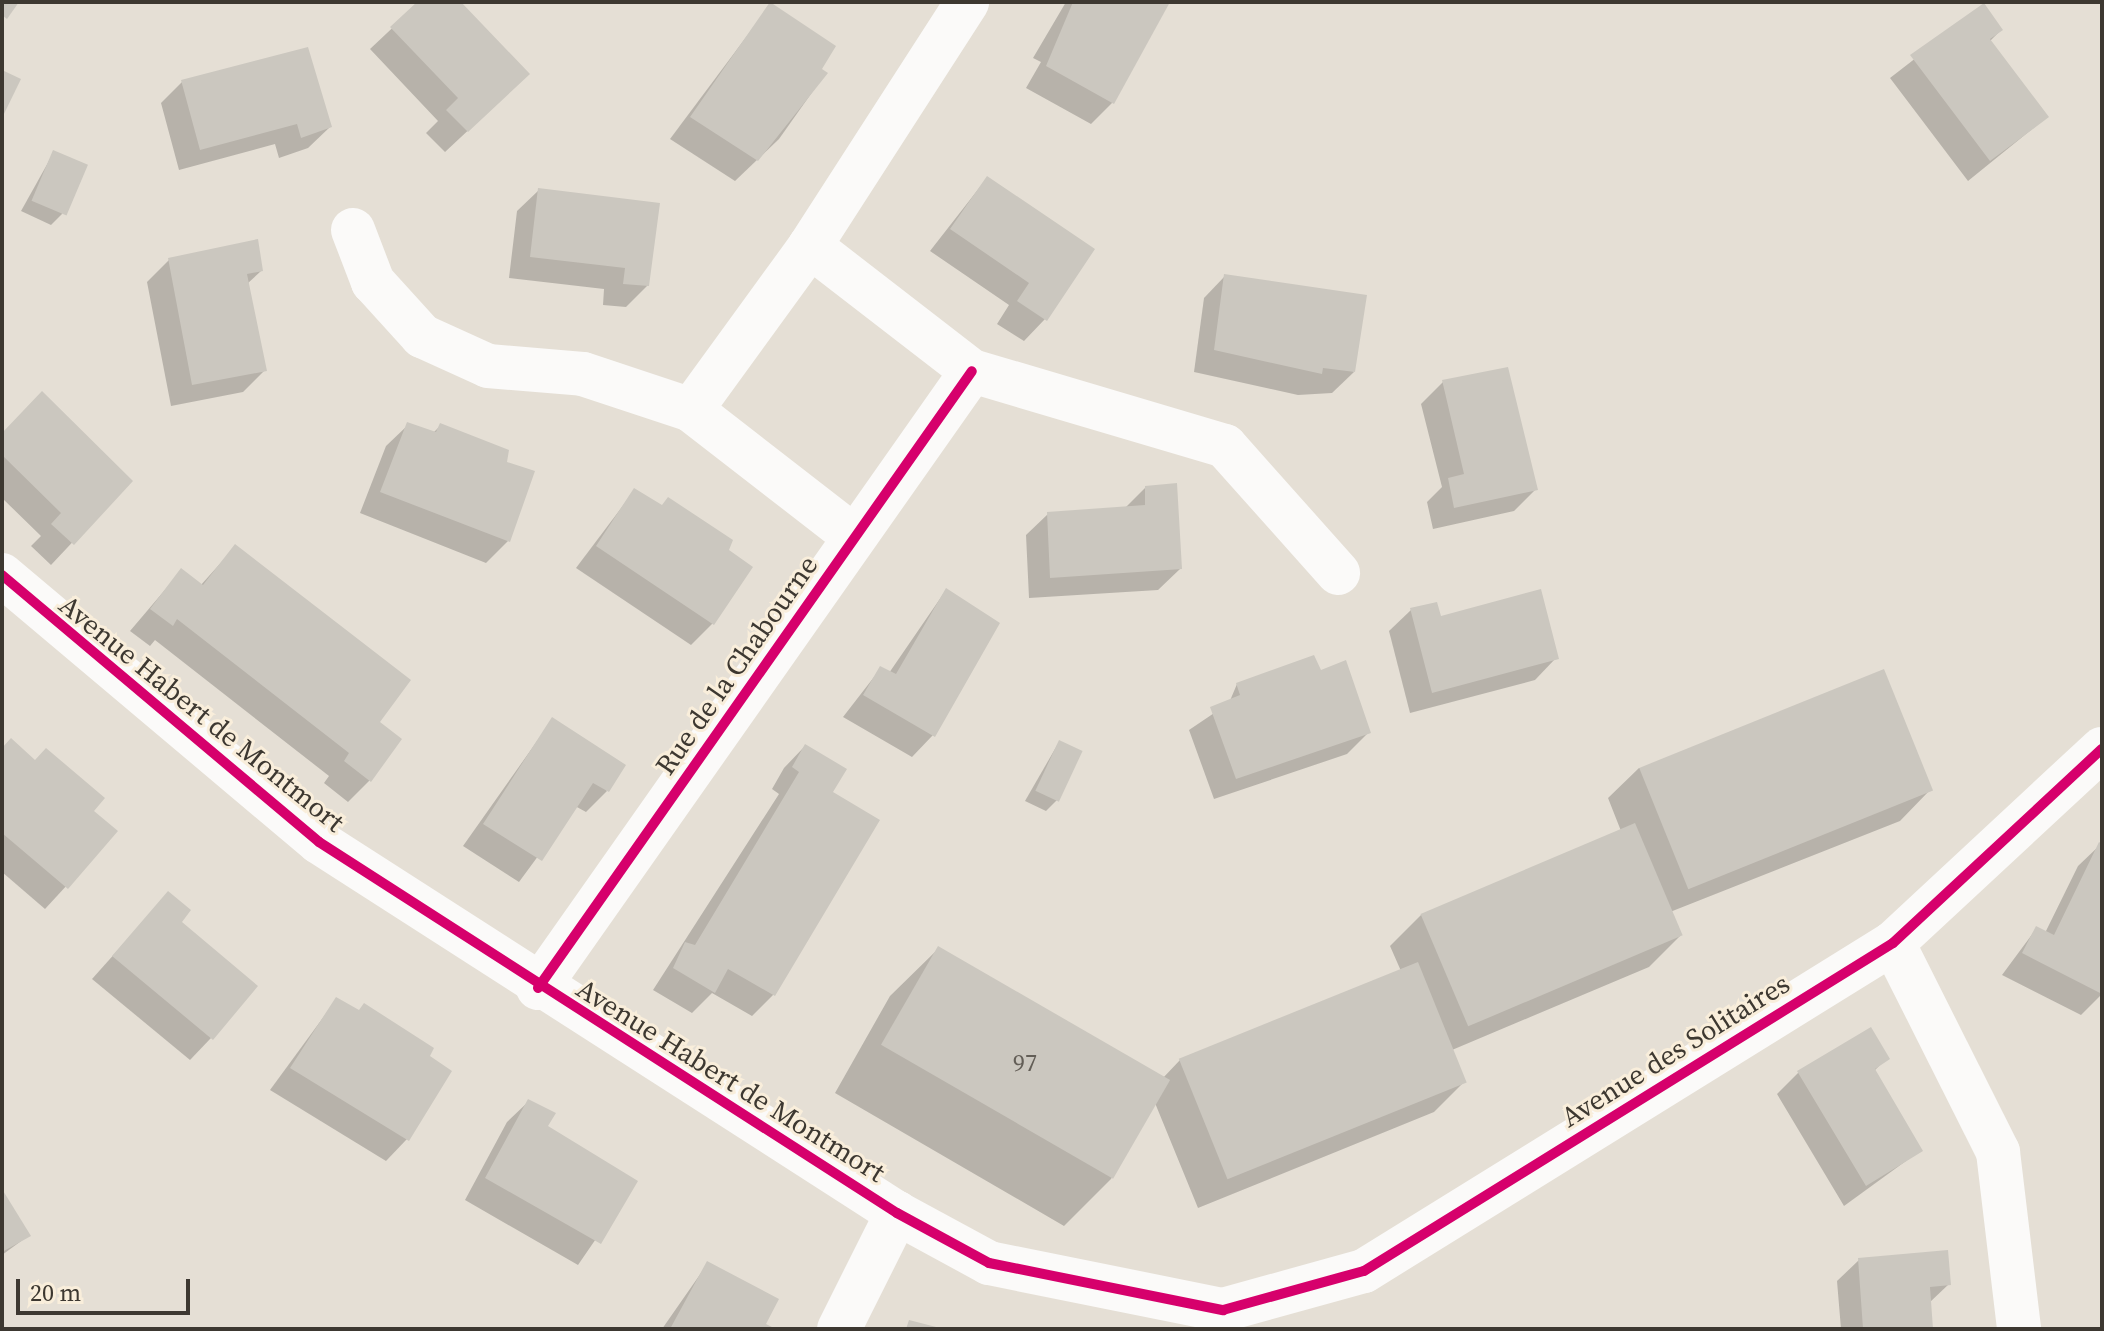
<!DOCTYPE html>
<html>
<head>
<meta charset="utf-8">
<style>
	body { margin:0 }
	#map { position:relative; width:2104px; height:1331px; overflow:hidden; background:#e5dfd5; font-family:"Source Serif 4",serif }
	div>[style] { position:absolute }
	.shadow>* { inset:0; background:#0003 }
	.building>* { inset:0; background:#cbc7bf; transform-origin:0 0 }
	.minor>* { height:44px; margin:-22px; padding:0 22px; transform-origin:22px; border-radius:22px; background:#fbfaf9 }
	.cycleway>* { height:10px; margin:-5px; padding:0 5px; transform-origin:5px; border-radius:5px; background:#d6006c }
	span { translate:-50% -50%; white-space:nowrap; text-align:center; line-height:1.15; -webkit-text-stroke:6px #f9eedb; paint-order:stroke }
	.number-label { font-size:24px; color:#635e57 }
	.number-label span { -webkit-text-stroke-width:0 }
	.street-label { font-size:28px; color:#3d3831 }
	.frame { position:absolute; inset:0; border:4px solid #3d3831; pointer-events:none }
	.scale { position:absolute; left:16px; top:1279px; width:174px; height:36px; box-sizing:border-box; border:4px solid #3d3831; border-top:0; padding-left:10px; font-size:24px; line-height:28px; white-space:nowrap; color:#3d3831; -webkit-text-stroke:6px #f9eedb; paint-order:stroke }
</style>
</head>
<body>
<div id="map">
	<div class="shadow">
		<div style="clip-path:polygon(420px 2px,458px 2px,506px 95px,445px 152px,426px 133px,438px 121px,370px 49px)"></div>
		<div style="clip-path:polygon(1066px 2px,1168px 2px,1113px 102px,1091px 124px,1026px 88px,1041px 62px,1033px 58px)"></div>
		<div style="clip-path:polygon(771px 4px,825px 74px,779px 139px,735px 181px,670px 139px)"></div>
		<div style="clip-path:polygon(1983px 6px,2001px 30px,1990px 41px,2047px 117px,1968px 181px,1890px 78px)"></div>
		<div style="clip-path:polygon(182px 82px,330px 127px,308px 148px,279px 158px,275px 144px,179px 170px,161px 103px)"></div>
		<div style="clip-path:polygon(54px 152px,62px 214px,51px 225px,21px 211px)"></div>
		<div style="clip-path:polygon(987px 178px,1045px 319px,1024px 341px,997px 324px,1009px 305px,930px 251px)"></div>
		<div style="clip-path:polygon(539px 190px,648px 285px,626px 307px,603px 305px,604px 289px,509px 278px,517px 211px)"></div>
		<div style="clip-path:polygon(169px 260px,261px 271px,247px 284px,265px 370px,243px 392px,171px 406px,147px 282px)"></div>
		<div style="clip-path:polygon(1225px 276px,1354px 372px,1332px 393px,1298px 395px,1194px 372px,1204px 298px)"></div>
		<div style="clip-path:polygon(1443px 382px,1536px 489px,1514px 511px,1433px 529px,1427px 502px,1442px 487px,1421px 404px)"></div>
		<div style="clip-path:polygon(408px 425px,433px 433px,440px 426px,508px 541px,486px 563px,360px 513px,386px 446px)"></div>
		<div style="clip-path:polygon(2px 435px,130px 481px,51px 565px,31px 546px,41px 536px,2px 498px)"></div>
		<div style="clip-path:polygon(1145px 488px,1180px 569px,1158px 590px,1029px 598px,1026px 535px,1048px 514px,1125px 508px)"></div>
		<div style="clip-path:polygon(634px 491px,713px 623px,691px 645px,576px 568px)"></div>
		<div style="clip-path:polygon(235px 547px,377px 722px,370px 780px,348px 802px,324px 783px,329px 776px,155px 640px,150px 646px,130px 631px,181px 571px,200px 586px)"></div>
		<div style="clip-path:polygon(946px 590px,933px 735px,912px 757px,843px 717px,881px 668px,889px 673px)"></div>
		<div style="clip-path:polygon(1411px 610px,1440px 618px,1556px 658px,1535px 680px,1410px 713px,1389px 631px)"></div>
		<div style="clip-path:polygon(1317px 667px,1369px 732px,1347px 754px,1214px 799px,1189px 730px,1229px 703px,1237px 684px)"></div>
		<div style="clip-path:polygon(552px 720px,607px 791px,586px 812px,575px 806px,519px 882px,463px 846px)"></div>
		<div style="clip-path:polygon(1059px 742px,1057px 800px,1046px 811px,1025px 801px)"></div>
		<div style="clip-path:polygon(805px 746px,831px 792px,773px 995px,752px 1016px,712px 993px,692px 1013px,653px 990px,779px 794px,772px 789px,784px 768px)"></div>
		<div style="clip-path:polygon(2px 750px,34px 762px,116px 832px,45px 909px,2px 872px)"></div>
		<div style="clip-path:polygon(1639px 768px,1930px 790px,1900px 821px,1670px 912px,1680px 936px,1649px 967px,1452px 1050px,1465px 1081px,1434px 1112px,1198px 1208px,1155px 1103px,1111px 1179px,1064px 1226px,835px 1093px,890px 996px,938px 949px,1162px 1079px,1180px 1060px,1401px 971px,1390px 946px,1421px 915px,1621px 831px,1608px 798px)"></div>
		<div style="clip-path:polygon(2100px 845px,2102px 994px,2081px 1015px,2002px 975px,2036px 929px,2045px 933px,2078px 866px)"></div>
		<div style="clip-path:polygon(168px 894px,211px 1038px,190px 1060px,92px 979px)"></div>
		<div style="clip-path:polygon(336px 1000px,407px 1139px,386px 1161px,270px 1090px)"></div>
		<div style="clip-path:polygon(1887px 1058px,1874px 1071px,1921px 1150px,1844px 1206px,1777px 1094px,1798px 1073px)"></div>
		<div style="clip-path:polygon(529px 1101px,546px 1127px,635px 1182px,578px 1265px,465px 1200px,507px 1122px)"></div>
		<div style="clip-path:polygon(2px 1193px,28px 1236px,2px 1255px)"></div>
		<div style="clip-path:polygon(1859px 1260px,1949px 1284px,1929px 1303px,1931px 1329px,1841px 1329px,1837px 1281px)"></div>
		<div style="clip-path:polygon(708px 1263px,764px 1325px,771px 1329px,662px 1329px)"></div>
	</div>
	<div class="building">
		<div style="clip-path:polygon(2px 2px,19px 2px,7px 19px,2px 15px)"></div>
		<div style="clip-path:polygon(417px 2px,461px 2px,530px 74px,468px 132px,446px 110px,458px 98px,390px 27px)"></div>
		<div style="clip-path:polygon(770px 2px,836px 46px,822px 69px,828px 73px,758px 161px,690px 117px)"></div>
		<div style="clip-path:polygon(1073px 2px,1170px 2px,1114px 104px,1046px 66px)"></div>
		<div style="clip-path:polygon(1984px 3px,2003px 30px,1990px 39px,2049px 117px,1990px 161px,1910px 55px)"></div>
		<div style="clip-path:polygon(308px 47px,332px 127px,301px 138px,297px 124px,200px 150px,181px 80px)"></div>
		<div style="clip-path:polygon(2px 70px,21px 79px,2px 118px)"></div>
		<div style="left:53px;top:150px;width:38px;height:55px;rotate:23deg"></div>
		<div style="clip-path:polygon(987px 176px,1095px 249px,1047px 321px,1017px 301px,1029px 283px,950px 229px)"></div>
		<div style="clip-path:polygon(538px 188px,660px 203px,649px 286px,623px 284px,625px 268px,530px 257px)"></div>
		<div style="clip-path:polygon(258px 239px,263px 271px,247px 274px,267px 371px,192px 385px,168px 258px)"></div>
		<div style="clip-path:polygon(1224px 274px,1367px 295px,1355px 372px,1323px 368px,1322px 374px,1214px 350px)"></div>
		<div style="clip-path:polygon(1508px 367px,1538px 490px,1454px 508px,1448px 478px,1464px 474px,1442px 380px)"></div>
		<div style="clip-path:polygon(42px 391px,133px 481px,74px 545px,51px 524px,61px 513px,2px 455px,2px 433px)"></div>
		<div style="clip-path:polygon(407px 422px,436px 432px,440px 423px,509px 450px,507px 462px,535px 471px,510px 542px,380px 492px)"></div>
		<div style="clip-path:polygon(1177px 483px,1182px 569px,1050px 578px,1047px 512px,1145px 505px,1145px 486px)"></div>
		<div style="clip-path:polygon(634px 488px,662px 505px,668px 497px,733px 540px,729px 550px,753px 567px,714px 625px,596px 546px)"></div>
		<div style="clip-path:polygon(235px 544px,411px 680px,380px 722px,402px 739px,371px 782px,344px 761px,349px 753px,177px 619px,173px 626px,150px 609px,181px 568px,203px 585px)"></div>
		<div style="clip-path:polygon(946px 588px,1000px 623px,935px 737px,863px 695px,880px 666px,896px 674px)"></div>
		<div style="clip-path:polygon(1541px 589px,1559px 659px,1432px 693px,1410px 608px,1437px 602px,1441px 616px)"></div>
		<div style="clip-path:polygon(1314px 655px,1321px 670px,1346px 660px,1371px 733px,1236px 779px,1210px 707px,1240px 695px,1236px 683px)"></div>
		<div style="left:1884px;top:669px;width:131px;height:264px;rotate:68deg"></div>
		<div style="clip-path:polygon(552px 717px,626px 765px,609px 792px,593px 783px,542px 861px,483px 824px)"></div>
		<div style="clip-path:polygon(11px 738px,35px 760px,46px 748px,105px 798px,94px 811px,118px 831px,68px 889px,2px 833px,2px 748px)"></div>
		<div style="left:1059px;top:740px;width:26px;height:56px;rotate:25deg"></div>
		<div style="clip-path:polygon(805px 744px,847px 769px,833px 792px,880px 820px,775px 996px,728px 969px,715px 993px,673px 968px,685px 942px,695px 945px,799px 772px,792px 767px)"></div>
		<div style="left:1635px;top:823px;width:122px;height:233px;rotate:67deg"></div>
		<div style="clip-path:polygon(2099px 842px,2102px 844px,2102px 994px,2022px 953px,2036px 926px,2054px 935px)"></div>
		<div style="clip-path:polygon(168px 891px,191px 910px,182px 922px,258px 986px,213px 1040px,112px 956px)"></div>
		<div style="left:938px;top:946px;width:268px;height:114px;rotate:30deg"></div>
		<div style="left:1418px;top:962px;width:130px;height:258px;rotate:68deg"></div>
		<div style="clip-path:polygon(336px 997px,359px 1010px,364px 1003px,434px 1048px,430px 1056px,452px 1071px,409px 1141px,290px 1068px)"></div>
		<div style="clip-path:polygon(1871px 1027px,1890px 1059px,1875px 1069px,1923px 1151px,1866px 1186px,1797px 1071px)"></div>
		<div style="clip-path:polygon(528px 1099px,556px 1113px,548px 1126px,638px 1181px,601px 1244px,485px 1178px)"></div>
		<div style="clip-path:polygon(2px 1189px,31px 1236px,2px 1252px)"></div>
		<div style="clip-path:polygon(1948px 1250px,1951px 1285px,1930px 1287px,1933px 1329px,1863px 1329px,1858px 1258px)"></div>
		<div style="clip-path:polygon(707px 1261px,779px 1299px,766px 1324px,776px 1329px,670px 1329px)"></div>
		<div style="clip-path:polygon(909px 1320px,940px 1328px,940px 1329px,906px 1329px)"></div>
	</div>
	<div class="minor">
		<div style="left:353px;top:230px;width:56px;rotate:69deg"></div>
		<div style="left:373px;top:282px;width:73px;rotate:47.8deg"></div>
		<div style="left:422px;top:336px;width:72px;rotate:24.4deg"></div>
		<div style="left:488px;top:366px;width:95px;rotate:4.8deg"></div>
		<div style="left:583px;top:374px;width:114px;rotate:18.4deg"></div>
		<div style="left:691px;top:410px;width:207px;rotate:37.8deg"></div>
		<div style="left:810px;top:246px;width:205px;rotate:37.7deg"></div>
		<div style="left:972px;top:371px;width:264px;rotate:16.5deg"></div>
		<div style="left:1225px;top:446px;width:170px;rotate:48.3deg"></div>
		<div style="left:691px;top:410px;width:203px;rotate:-54deg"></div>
		<div style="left:810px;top:246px;width:290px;rotate:-57.2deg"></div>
		<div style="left:2px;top:575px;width:414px;rotate:40.1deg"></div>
		<div style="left:319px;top:842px;width:687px;rotate:32.7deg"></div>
		<div style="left:897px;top:1213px;width:105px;rotate:28.5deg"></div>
		<div style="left:989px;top:1263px;width:239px;rotate:11.4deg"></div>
		<div style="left:1223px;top:1310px;width:146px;rotate:-15.5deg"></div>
		<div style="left:1364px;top:1271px;width:622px;rotate:-31.8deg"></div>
		<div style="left:1893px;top:943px;width:285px;rotate:-42.9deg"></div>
		<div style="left:1893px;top:943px;width:234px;rotate:63.3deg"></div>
		<div style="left:1998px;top:1152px;width:178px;rotate:83.2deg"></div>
		<div style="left:538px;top:988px;width:754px;rotate:-54.88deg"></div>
		<div style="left:839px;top:1329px;width:130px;rotate:-63.4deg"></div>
	</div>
	<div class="cycleway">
		<div style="left:2px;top:575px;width:414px;rotate:40.1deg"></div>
		<div style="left:319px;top:842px;width:687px;rotate:32.7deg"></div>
		<div style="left:897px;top:1213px;width:105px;rotate:28.5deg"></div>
		<div style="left:989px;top:1263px;width:239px;rotate:11.4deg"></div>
		<div style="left:1223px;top:1310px;width:146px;rotate:-15.5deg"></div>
		<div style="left:1364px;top:1271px;width:622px;rotate:-31.8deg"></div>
		<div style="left:1893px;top:943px;width:285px;rotate:-42.9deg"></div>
		<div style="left:538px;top:988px;width:754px;rotate:-54.88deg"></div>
	</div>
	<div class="number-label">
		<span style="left:1025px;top:1063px">97</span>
	</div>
	<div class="street-label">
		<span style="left:736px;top:665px;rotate:-55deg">Rue de la Chabourne</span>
		<span style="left:202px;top:713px;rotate:39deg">Avenue Habert de Montmort</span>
		<span style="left:1675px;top:1050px;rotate:-32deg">Avenue des Solitaires</span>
		<span style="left:731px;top:1080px;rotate:32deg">Avenue Habert de Montmort</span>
	</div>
	<div class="frame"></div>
	<div class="scale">20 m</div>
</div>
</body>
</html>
